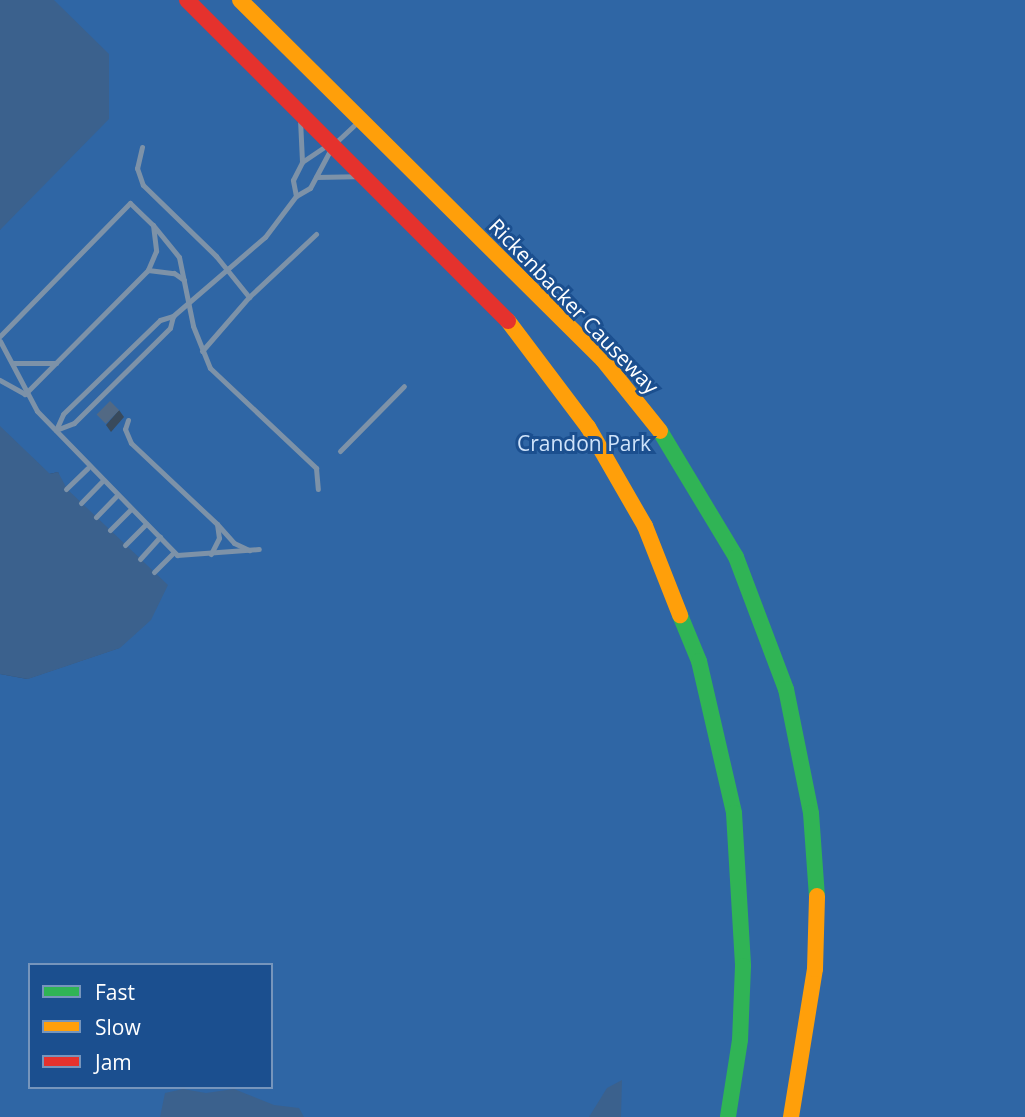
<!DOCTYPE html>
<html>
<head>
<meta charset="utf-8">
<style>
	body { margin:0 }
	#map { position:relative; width:1025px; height:1117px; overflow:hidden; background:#365274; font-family:"Open Sans",sans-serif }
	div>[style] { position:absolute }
	.green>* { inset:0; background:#2f66a5 }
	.water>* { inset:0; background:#3b618d }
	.lane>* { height:5px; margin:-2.5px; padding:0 2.5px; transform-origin:2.5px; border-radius:2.5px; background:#7d92a8 }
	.fast>* { height:16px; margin:-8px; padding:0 8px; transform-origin:8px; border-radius:8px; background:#30b455 }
	.slow>* { height:16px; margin:-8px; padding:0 8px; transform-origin:8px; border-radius:8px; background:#ff9f0a }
	.jam>* { height:16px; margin:-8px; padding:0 8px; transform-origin:8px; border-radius:8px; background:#e5322d }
	.shaded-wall>* { inset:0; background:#394a5c }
	.building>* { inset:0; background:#526984; transform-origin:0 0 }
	span { translate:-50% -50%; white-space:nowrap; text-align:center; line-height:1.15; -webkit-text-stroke:6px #1b4f8f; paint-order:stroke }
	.street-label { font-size:21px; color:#fff }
	.park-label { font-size:21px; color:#cfe3fa }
	.legend { position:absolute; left:28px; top:963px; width:245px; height:126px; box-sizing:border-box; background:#1b4f8f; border:2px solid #7695bc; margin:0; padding:9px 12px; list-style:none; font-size:21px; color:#fff }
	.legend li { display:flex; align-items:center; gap:14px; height:35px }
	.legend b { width:35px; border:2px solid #7695bc }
</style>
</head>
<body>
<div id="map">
	<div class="green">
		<div style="clip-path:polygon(evenodd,54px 0,1025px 0,1025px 1117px,0 1117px,0 674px,27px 679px,119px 648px,58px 472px,49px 474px,0 427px,0 230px,54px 0,30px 965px,271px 965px,271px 1087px,30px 1087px,30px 965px)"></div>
	</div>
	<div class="water">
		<div style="clip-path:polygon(0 0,54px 0,109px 54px,109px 119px,0 230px)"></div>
		<div style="clip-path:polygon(0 426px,50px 474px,58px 472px,67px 489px,168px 585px,151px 620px,120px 648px,28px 679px,0 674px)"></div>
		<div style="clip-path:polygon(622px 1080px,621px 1117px,589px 1117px,607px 1088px)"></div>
		<div style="clip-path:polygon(183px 1089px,206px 1093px,234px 1089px,274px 1105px,299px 1108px,304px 1117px,160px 1117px,165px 1093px)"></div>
	</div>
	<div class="lane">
		<div style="left:300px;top:119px;width:43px;rotate:87.3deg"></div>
		<div style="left:142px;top:147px;width:22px;rotate:103deg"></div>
		<div style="left:137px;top:168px;width:18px;rotate:71deg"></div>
		<div style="left:143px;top:185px;width:102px;rotate:44.2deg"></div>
		<div style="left:216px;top:256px;width:53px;rotate:51.2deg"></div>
		<div style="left:316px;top:177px;width:39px;rotate:-1deg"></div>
		<div style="left:296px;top:196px;width:16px;rotate:-101deg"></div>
		<div style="left:293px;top:180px;width:20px;rotate:-63deg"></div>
		<div style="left:302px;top:162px;width:30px;rotate:-34deg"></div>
		<div style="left:153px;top:225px;width:41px;rotate:50.9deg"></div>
		<div style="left:179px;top:257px;width:70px;rotate:78.5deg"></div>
		<div style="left:193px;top:326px;width:45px;rotate:68deg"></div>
		<div style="left:210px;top:368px;width:146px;rotate:43.3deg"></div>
		<div style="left:316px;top:468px;width:21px;rotate:85deg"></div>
		<div style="left:148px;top:270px;width:26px;rotate:7deg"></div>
		<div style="left:174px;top:273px;width:12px;rotate:35deg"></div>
		<div style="left:0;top:336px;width:186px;rotate:-45.7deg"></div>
		<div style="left:130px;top:203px;width:32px;rotate:44deg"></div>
		<div style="left:153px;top:225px;width:26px;rotate:83deg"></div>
		<div style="left:156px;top:251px;width:21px;rotate:113deg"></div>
		<div style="left:148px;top:270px;width:175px;rotate:134.8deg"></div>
		<div style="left:25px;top:394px;width:29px;rotate:-151deg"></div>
		<div style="left:0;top:341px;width:79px;rotate:62.1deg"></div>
		<div style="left:37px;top:411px;width:201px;rotate:45.8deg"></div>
		<div style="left:177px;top:555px;width:82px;rotate:-4.2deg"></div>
		<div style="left:202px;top:351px;width:72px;rotate:-49deg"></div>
		<div style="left:249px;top:297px;width:92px;rotate:-43.2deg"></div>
		<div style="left:14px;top:363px;width:42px"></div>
		<div style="left:128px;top:420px;width:9px;rotate:108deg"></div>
		<div style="left:125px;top:429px;width:15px;rotate:67deg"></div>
		<div style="left:131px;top:443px;width:118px;rotate:43.3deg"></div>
		<div style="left:217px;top:524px;width:14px;rotate:82deg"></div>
		<div style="left:219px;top:538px;width:18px;rotate:117deg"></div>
		<div style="left:56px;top:430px;width:17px;rotate:-66deg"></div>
		<div style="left:63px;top:414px;width:135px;rotate:-44.1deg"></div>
		<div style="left:160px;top:320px;width:14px;rotate:-17deg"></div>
		<div style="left:173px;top:316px;width:121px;rotate:-40.7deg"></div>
		<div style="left:265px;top:237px;width:51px;rotate:-52.9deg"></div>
		<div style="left:296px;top:196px;width:16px;rotate:-30deg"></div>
		<div style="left:310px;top:188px;width:49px;rotate:-61.9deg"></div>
		<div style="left:333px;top:145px;width:37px;rotate:-43deg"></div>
		<div style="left:56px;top:430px;width:19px;rotate:-21deg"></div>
		<div style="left:74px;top:423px;width:135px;rotate:-44.7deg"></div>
		<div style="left:170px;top:328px;width:12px;rotate:-76deg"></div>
		<div style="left:340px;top:451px;width:91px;rotate:-45.4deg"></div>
		<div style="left:66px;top:489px;width:30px;rotate:-44deg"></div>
		<div style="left:81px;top:503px;width:30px;rotate:-46deg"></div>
		<div style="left:96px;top:517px;width:30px;rotate:-46deg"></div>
		<div style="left:217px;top:524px;width:25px;rotate:48deg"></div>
		<div style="left:234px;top:543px;width:17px;rotate:25deg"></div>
		<div style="left:110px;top:530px;width:30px;rotate:-45deg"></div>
		<div style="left:125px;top:545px;width:30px;rotate:-45deg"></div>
		<div style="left:140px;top:559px;width:30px;rotate:-48deg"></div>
		<div style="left:154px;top:572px;width:28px;rotate:-45deg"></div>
	</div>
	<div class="fast">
		<div style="left:660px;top:431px;width:147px;rotate:58.9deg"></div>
		<div style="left:736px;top:557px;width:141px;rotate:69.3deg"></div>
		<div style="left:786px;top:689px;width:126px;rotate:78.6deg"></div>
		<div style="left:811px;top:813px;width:83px;rotate:85.9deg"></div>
		<div style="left:680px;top:615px;width:50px;rotate:67.6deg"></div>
		<div style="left:699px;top:661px;width:156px;rotate:77deg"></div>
		<div style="left:734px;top:813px;width:153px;rotate:86.6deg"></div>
		<div style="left:743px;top:966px;width:74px;rotate:92.3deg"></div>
		<div style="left:740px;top:1040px;width:78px;rotate:98.9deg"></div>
	</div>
	<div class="slow">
		<div style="left:240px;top:0;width:511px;rotate:44.76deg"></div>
		<div style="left:603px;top:360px;width:91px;rotate:51.2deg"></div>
		<div style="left:508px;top:321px;width:133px;rotate:53deg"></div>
		<div style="left:588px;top:427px;width:114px;rotate:60.1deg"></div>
		<div style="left:645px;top:526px;width:96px;rotate:68.5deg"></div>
		<div style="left:791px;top:1117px;width:150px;rotate:-80.8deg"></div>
		<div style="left:815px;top:969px;width:73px;rotate:-88.4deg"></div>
	</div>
	<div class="jam">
		<div style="left:187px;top:0;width:454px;rotate:45deg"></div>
	</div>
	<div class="shaded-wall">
		<div style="clip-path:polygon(119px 410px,124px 417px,111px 432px,106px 425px)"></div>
	</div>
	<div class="building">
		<div style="left:110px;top:401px;width:13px;height:19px;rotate:45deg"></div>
	</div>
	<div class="street-label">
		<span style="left:574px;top:306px;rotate:46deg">Rickenbacker Causeway</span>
	</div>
	<div class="park-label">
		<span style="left:584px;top:443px">Crandon Park</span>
	</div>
	<ul class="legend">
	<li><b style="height:9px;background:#30b455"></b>Fast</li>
	<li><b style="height:9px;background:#ff9f0a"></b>Slow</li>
	<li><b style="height:9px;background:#e5322d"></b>Jam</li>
	</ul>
</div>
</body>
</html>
